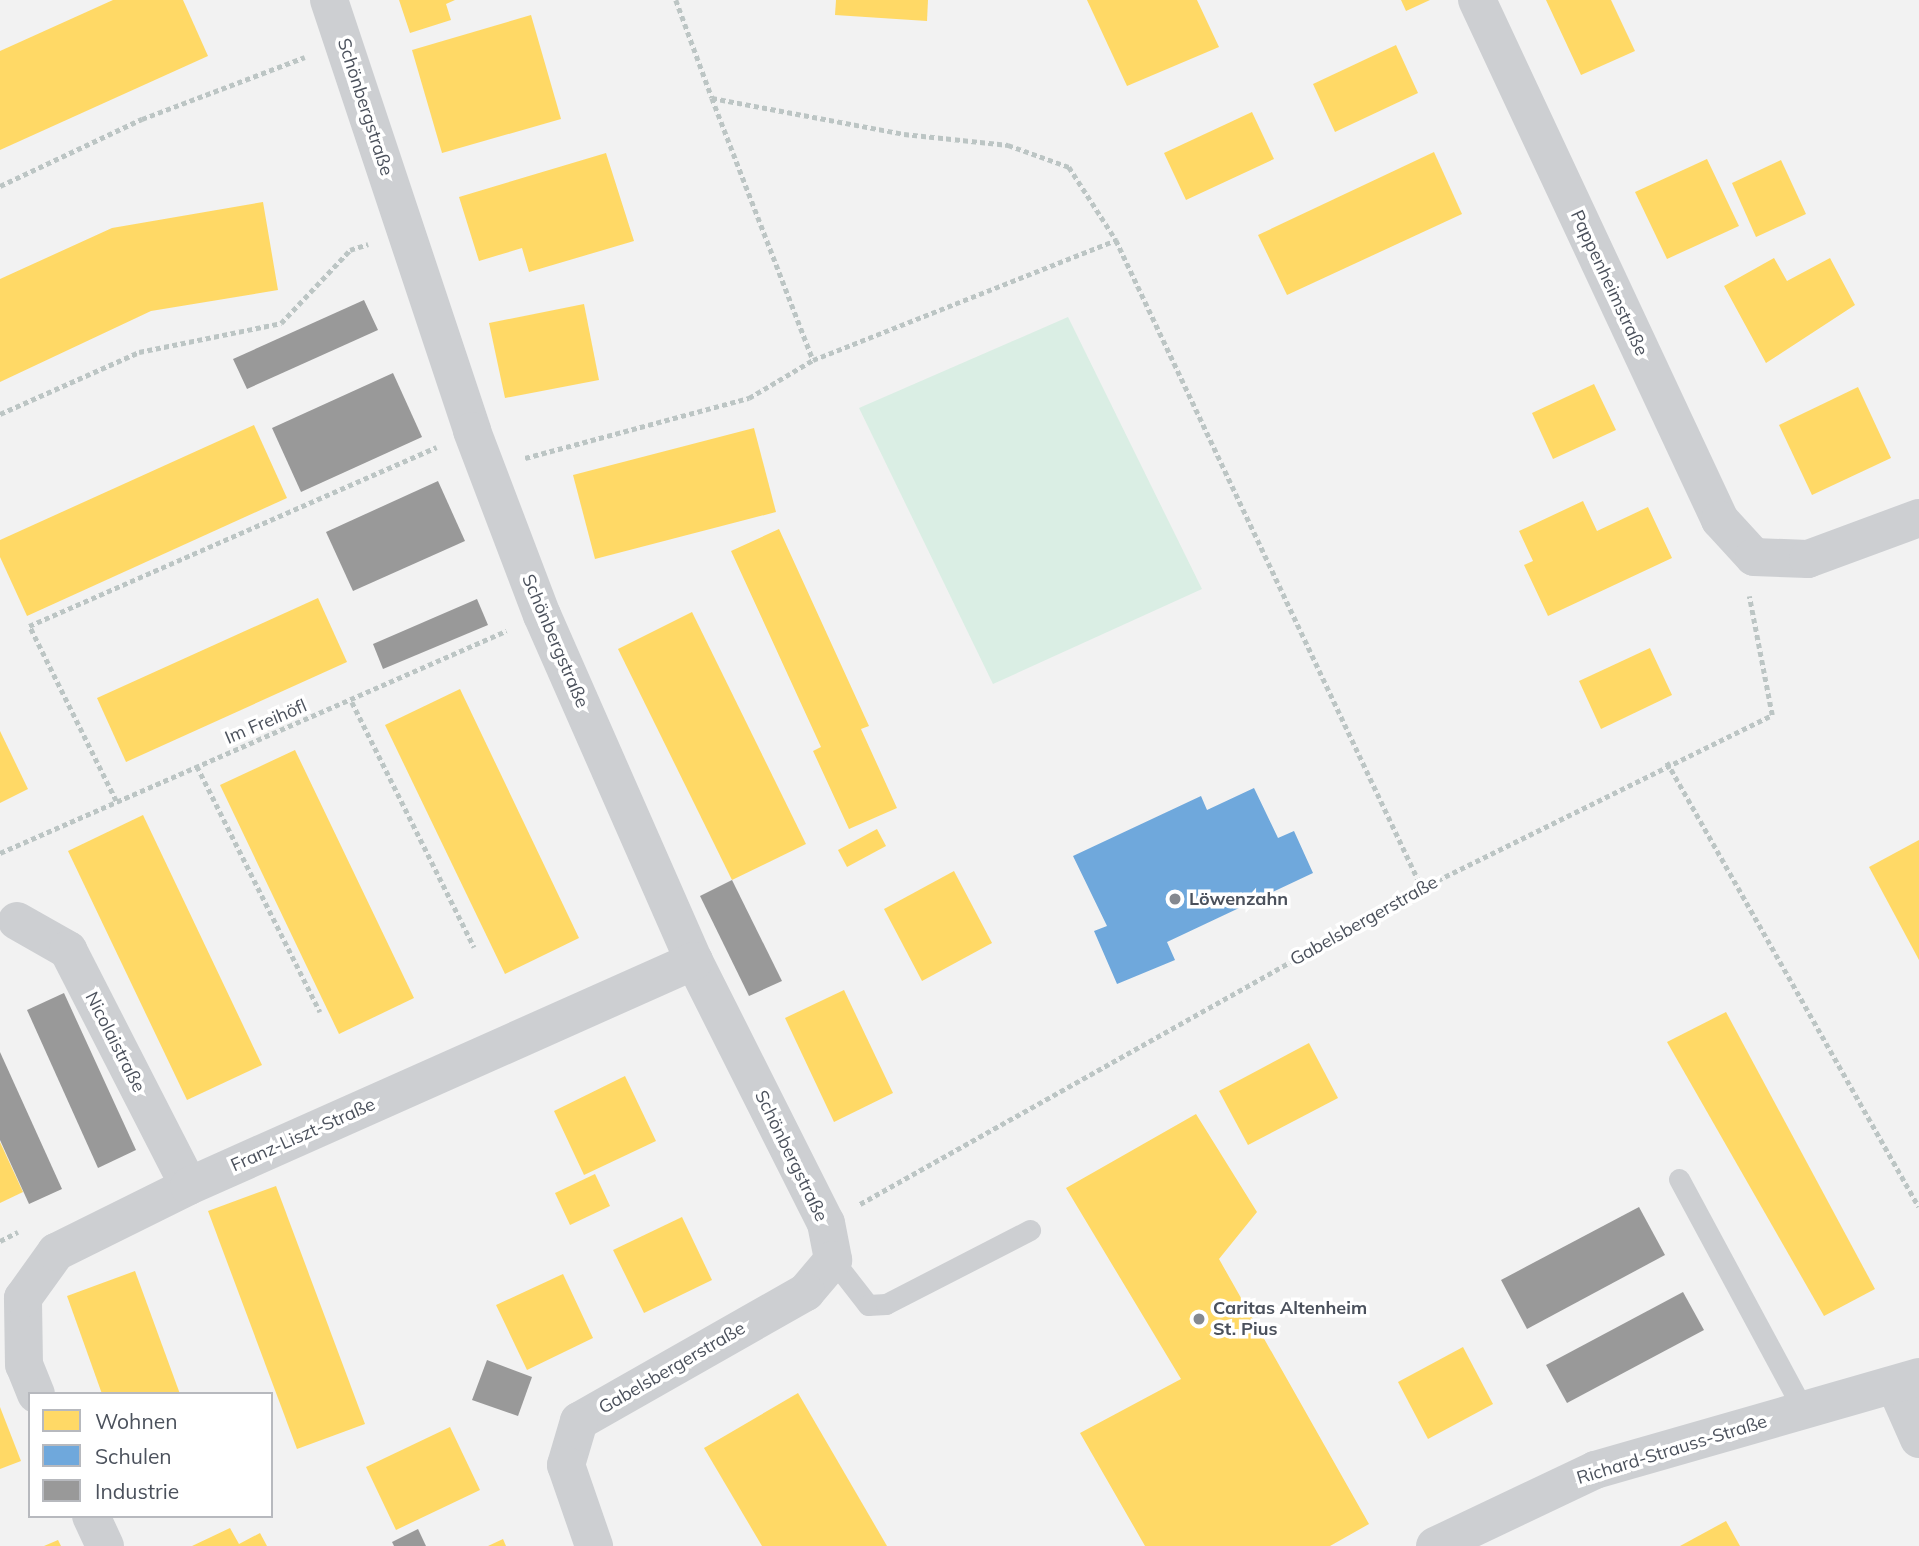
<!DOCTYPE html>
<html>
<head>
<meta charset="utf-8">
<style>
	body { margin:0 }
	#map { position:relative; width:1919px; height:1546px; overflow:hidden; background:#f2f2f2; font-family:Mulish,sans-serif }
	div>[style] { position:absolute }
	.green>* { inset:0; background:#daeee4 }
	.homes>* { inset:0; background:#ffd966 }
	.schools>* { inset:0; background:#6fa8dc }
	.industry>* { inset:0; background:#999 }
	.path>* { height:4.5px; margin-top:-2.25px; transform-origin:0; background:repeating-linear-gradient(90deg,#bcc5c4 0 5px,transparent 0 8.5px) }
	.service>* { height:21px; margin:-10.5px; padding:0 10.5px; transform-origin:10.5px; border-radius:10.5px; background:#cdcfd2 }
	.minor>* { height:38px; margin:-19px; padding:0 19px; transform-origin:19px; border-radius:19px; background:#cdcfd2 }
	.dots>* { width:19px; height:19px; translate:-50% -50%; box-sizing:border-box; border:4px solid #fff; border-radius:50% }
	span { translate:-50% -50%; white-space:nowrap; text-align:center; line-height:1.15; -webkit-text-stroke:7px #fff; paint-order:stroke }
	.street-label { font-size:18px; color:#4b515c }
	.poi-label { font-size:18px; color:#4b515c; font-weight:700 }
	.left { translate:0 -50%; text-align:left }
	.legend { position:absolute; left:28px; top:1392px; width:245px; height:126px; box-sizing:border-box; background:#fff; border:2px solid #b7b9be; margin:0; padding:9px 12px; list-style:none; font-size:21px; color:#4b515c }
	.legend li { display:flex; align-items:center; gap:14px; height:35px }
	.legend b { width:35px; border:2px solid #b7b9be }
</style>
</head>
<body>
<div id="map">
	<div class="green">
		<div style="clip-path:polygon(1068px 317px,1202px 589px,993px 684px,859px 408px)"></div>
	</div>
	<div class="homes">
		<div style="clip-path:polygon(113px 0,183px 0,208px 56px,0 150px,0 51px)"></div>
		<div style="clip-path:polygon(399px 0,455px 0,446px 4px,451px 20px,410px 33px)"></div>
		<div style="clip-path:polygon(836px 0,928px 0,927px 21px,835px 15px)"></div>
		<div style="clip-path:polygon(1087px 0,1197px 0,1219px 47px,1127px 86px)"></div>
		<div style="clip-path:polygon(1401px 0,1430px 0,1406px 11px)"></div>
		<div style="clip-path:polygon(1546px 0,1611px 0,1635px 51px,1581px 75px)"></div>
		<div style="clip-path:polygon(531px 15px,561px 119px,442px 153px,412px 50px)"></div>
		<div style="clip-path:polygon(1396px 45px,1418px 93px,1335px 132px,1313px 84px)"></div>
		<div style="clip-path:polygon(1252px 112px,1274px 159px,1186px 200px,1164px 153px)"></div>
		<div style="clip-path:polygon(1434px 152px,1462px 214px,1287px 295px,1258px 235px)"></div>
		<div style="clip-path:polygon(606px 153px,634px 241px,529px 272px,522px 248px,479px 261px,459px 197px)"></div>
		<div style="clip-path:polygon(1707px 159px,1739px 226px,1667px 259px,1635px 192px)"></div>
		<div style="clip-path:polygon(1781px 160px,1806px 214px,1756px 237px,1732px 183px)"></div>
		<div style="clip-path:polygon(263px 202px,278px 290px,151px 311px,0 382px,0 279px,112px 228px)"></div>
		<div style="clip-path:polygon(1774px 258px,1787px 281px,1830px 258px,1855px 305px,1766px 363px,1724px 286px)"></div>
		<div style="clip-path:polygon(584px 304px,599px 380px,505px 398px,489px 323px)"></div>
		<div style="clip-path:polygon(1594px 384px,1616px 430px,1553px 459px,1532px 413px)"></div>
		<div style="clip-path:polygon(1858px 387px,1891px 458px,1812px 495px,1779px 425px)"></div>
		<div style="clip-path:polygon(254px 425px,287px 498px,27px 616px,0 557px,0 540px)"></div>
		<div style="clip-path:polygon(754px 428px,776px 512px,595px 559px,573px 475px)"></div>
		<div style="clip-path:polygon(1583px 501px,1597px 531px,1648px 507px,1672px 558px,1548px 616px,1524px 565px,1533px 561px,1519px 531px)"></div>
		<div style="clip-path:polygon(779px 529px,869px 726px,861px 729px,897px 808px,849px 829px,813px 751px,821px 747px,731px 551px)"></div>
		<div style="clip-path:polygon(318px 598px,347px 662px,126px 762px,97px 698px)"></div>
		<div style="clip-path:polygon(692px 612px,806px 844px,732px 880px,618px 649px)"></div>
		<div style="clip-path:polygon(1650px 648px,1672px 695px,1601px 729px,1579px 681px)"></div>
		<div style="clip-path:polygon(460px 689px,579px 938px,505px 974px,385px 725px)"></div>
		<div style="clip-path:polygon(0 731px,28px 789px,0 803px)"></div>
		<div style="clip-path:polygon(295px 750px,414px 998px,339px 1034px,220px 785px)"></div>
		<div style="clip-path:polygon(143px 815px,262px 1065px,187px 1100px,68px 851px)"></div>
		<div style="clip-path:polygon(877px 829px,886px 846px,847px 867px,838px 850px)"></div>
		<div style="clip-path:polygon(1919px 840px,1919px 960px,1869px 867px)"></div>
		<div style="clip-path:polygon(954px 871px,992px 943px,922px 981px,884px 909px)"></div>
		<div style="clip-path:polygon(844px 990px,893px 1093px,834px 1122px,785px 1018px)"></div>
		<div style="clip-path:polygon(1726px 1012px,1875px 1289px,1824px 1316px,1667px 1042px)"></div>
		<div style="clip-path:polygon(1309px 1043px,1338px 1098px,1248px 1145px,1219px 1091px)"></div>
		<div style="clip-path:polygon(625px 1076px,656px 1141px,584px 1175px,554px 1111px)"></div>
		<div style="clip-path:polygon(1196px 1114px,1257px 1212px,1219px 1259px,1369px 1524px,1330px 1546px,1145px 1546px,1080px 1433px,1181px 1379px,1066px 1188px)"></div>
		<div style="clip-path:polygon(0 1142px,23px 1192px,0 1203px)"></div>
		<div style="clip-path:polygon(595px 1174px,610px 1206px,570px 1225px,555px 1193px)"></div>
		<div style="clip-path:polygon(276px 1186px,365px 1424px,297px 1449px,208px 1211px)"></div>
		<div style="clip-path:polygon(682px 1217px,712px 1280px,644px 1313px,613px 1250px)"></div>
		<div style="clip-path:polygon(135px 1271px,180px 1394px,102px 1394px,67px 1296px)"></div>
		<div style="clip-path:polygon(563px 1274px,593px 1338px,527px 1370px,496px 1305px)"></div>
		<div style="clip-path:polygon(1463px 1347px,1493px 1404px,1428px 1439px,1398px 1382px)"></div>
		<div style="clip-path:polygon(798px 1393px,887px 1546px,762px 1546px,704px 1448px)"></div>
		<div style="clip-path:polygon(0 1407px,21px 1461px,0 1469px)"></div>
		<div style="clip-path:polygon(450px 1427px,480px 1490px,396px 1530px,366px 1467px)"></div>
		<div style="clip-path:polygon(1726px 1521px,1740px 1546px,1680px 1546px)"></div>
		<div style="clip-path:polygon(230px 1528px,239px 1544px,260px 1533px,267px 1546px,192px 1546px)"></div>
		<div style="clip-path:polygon(503px 1539px,506px 1546px,488px 1546px)"></div>
		<div style="clip-path:polygon(58px 1540px,61px 1546px,44px 1546px)"></div>
	</div>
	<div class="schools">
		<div style="clip-path:polygon(1254px 788px,1278px 838px,1294px 831px,1313px 873px,1167px 942px,1175px 960px,1117px 984px,1094px 931px,1107px 926px,1073px 856px,1201px 796px,1207px 810px)"></div>
	</div>
	<div class="industry">
		<div style="clip-path:polygon(364px 300px,378px 330px,247px 389px,233px 359px)"></div>
		<div style="clip-path:polygon(393px 373px,422px 437px,301px 492px,272px 428px)"></div>
		<div style="clip-path:polygon(438px 481px,465px 541px,353px 591px,326px 532px)"></div>
		<div style="clip-path:polygon(477px 599px,488px 625px,383px 669px,373px 644px)"></div>
		<div style="clip-path:polygon(732px 880px,782px 981px,749px 996px,700px 896px)"></div>
		<div style="clip-path:polygon(64px 993px,136px 1150px,98px 1168px,27px 1010px)"></div>
		<div style="clip-path:polygon(0 1052px,62px 1189px,29px 1204px,0 1140px)"></div>
		<div style="clip-path:polygon(1639px 1207px,1665px 1255px,1527px 1329px,1501px 1280px)"></div>
		<div style="clip-path:polygon(1683px 1292px,1704px 1330px,1567px 1403px,1546px 1365px)"></div>
		<div style="clip-path:polygon(487px 1360px,532px 1377px,518px 1416px,472px 1400px)"></div>
		<div style="clip-path:polygon(418px 1529px,426px 1546px,394px 1546px,392px 1542px)"></div>
	</div>
	<div class="path">
		<div style="left:676px;top:0;width:104px;rotate:69.8deg"></div>
		<div style="left:712px;top:98px;width:195px;rotate:10.6deg"></div>
		<div style="left:904px;top:134px;width:105px;rotate:6deg"></div>
		<div style="left:1008px;top:145px;width:65px;rotate:19.8deg"></div>
		<div style="left:1069px;top:167px;width:87px;rotate:57.2deg"></div>
		<div style="left:1116px;top:240px;width:717px;rotate:64.72deg"></div>
		<div style="left:712px;top:98px;width:281px;rotate:68.9deg"></div>
		<div style="left:0;top:186px;width:157px;rotate:-25.3deg"></div>
		<div style="left:142px;top:119px;width:174px;rotate:-20.8deg"></div>
		<div style="left:0;top:414px;width:152px;rotate:-24deg"></div>
		<div style="left:139px;top:352px;width:145px;rotate:-11.5deg"></div>
		<div style="left:281px;top:323px;width:100px;rotate:-46.6deg"></div>
		<div style="left:350px;top:250px;width:19px;rotate:-18deg"></div>
		<div style="left:525px;top:458px;width:232px;rotate:-15deg"></div>
		<div style="left:749px;top:398px;width:74px;rotate:-30.7deg"></div>
		<div style="left:813px;top:360px;width:326px;rotate:-21.6deg"></div>
		<div style="left:352px;top:702px;width:274px;rotate:63.5deg"></div>
		<div style="left:1667px;top:762px;width:511px;rotate:60.48deg"></div>
		<div style="left:197px;top:766px;width:275px;rotate:63.4deg"></div>
		<div style="left:116px;top:801px;width:195px;rotate:-116.4deg"></div>
		<div style="left:29px;top:626px;width:445px;rotate:-23.7deg"></div>
		<div style="left:0;top:853px;width:553px;rotate:-23.69deg"></div>
		<div style="left:860px;top:1204px;width:645px;rotate:-29.35deg"></div>
		<div style="left:1422px;top:888px;width:390px;rotate:-26.3deg"></div>
		<div style="left:1772px;top:715px;width:121px;rotate:-100.9deg"></div>
		<div style="left:0;top:1241px;width:20px;rotate:-27deg"></div>
	</div>
	<div class="service">
		<div style="left:1679px;top:1179px;width:264px;rotate:61.7deg"></div>
		<div style="left:833px;top:1260px;width:57px;rotate:52.1deg"></div>
		<div style="left:868px;top:1305px;width:18px;rotate:-3deg"></div>
		<div style="left:886px;top:1304px;width:162px;rotate:-27.2deg"></div>
	</div>
	<div class="minor">
		<div style="left:329px;top:0;width:454px;rotate:71.6deg"></div>
		<div style="left:472px;top:431px;width:197px;rotate:69.2deg"></div>
		<div style="left:542px;top:615px;width:378px;rotate:66.3deg"></div>
		<div style="left:694px;top:961px;width:293px;rotate:63.3deg"></div>
		<div style="left:826px;top:1223px;width:38px;rotate:79deg"></div>
		<div style="left:833px;top:1260px;width:42px;rotate:130.2deg"></div>
		<div style="left:806px;top:1292px;width:261px;rotate:150.4deg"></div>
		<div style="left:579px;top:1421px;width:46px;rotate:106.5deg"></div>
		<div style="left:566px;top:1465px;width:86px;rotate:70.9deg"></div>
		<div style="left:1477px;top:0;width:574px;rotate:64.95deg"></div>
		<div style="left:1720px;top:520px;width:50px;rotate:47.4deg"></div>
		<div style="left:1754px;top:557px;width:54px;rotate:2.1deg"></div>
		<div style="left:1808px;top:559px;width:118px;rotate:-20.3deg"></div>
		<div style="left:17px;top:921px;width:59px;rotate:29.6deg"></div>
		<div style="left:68px;top:950px;width:265px;rotate:62.9deg"></div>
		<div style="left:1895px;top:1385px;width:59px;rotate:66deg"></div>
		<div style="left:36px;top:1394px;width:31px;rotate:-112deg"></div>
		<div style="left:24px;top:1365px;width:67px;rotate:-90.9deg"></div>
		<div style="left:23px;top:1298px;width:57px;rotate:-54.3deg"></div>
		<div style="left:56px;top:1252px;width:148px;rotate:-26.4deg"></div>
		<div style="left:189px;top:1186px;width:553px;rotate:-24.02deg"></div>
		<div style="left:91px;top:1516px;width:33px;rotate:65deg"></div>
		<div style="left:1435px;top:1546px;width:177px;rotate:-25.4deg"></div>
		<div style="left:1595px;top:1470px;width:337px;rotate:-16deg"></div>
	</div>
	<div class="dots">
		<div style="left:1175px;top:899px;background:#858990"></div>
		<div style="left:1199px;top:1319px;background:#858990"></div>
	</div>
	<div class="street-label">
		<span style="left:365px;top:107px;rotate:72deg">Schönbergstraße</span>
		<span style="left:1609px;top:283px;rotate:65deg">Pappenheimstraße</span>
		<span style="left:555px;top:641px;rotate:67deg">Schönbergstraße</span>
		<span style="left:266px;top:722px;rotate:-23deg">Im Freihöfl</span>
		<span style="left:1364px;top:921px;rotate:-29deg">Gabelsbergerstraße</span>
		<span style="left:115px;top:1042px;rotate:63deg">Nicolaistraße</span>
		<span style="left:303px;top:1135px;rotate:-24deg">Franz-Liszt-Straße</span>
		<span style="left:791px;top:1156px;rotate:64deg">Schönbergstraße</span>
		<span style="left:672px;top:1368px;rotate:-30deg">Gabelsbergerstraße</span>
		<span style="left:1672px;top:1450px;rotate:-17deg">Richard-Strauss-Straße</span>
	</div>
	<div class="poi-label">
		<span class="left" style="left:1189px;top:899px">Löwenzahn</span>
		<span class="left" style="left:1213px;top:1319px">Caritas Altenheim<br>St. Pius</span>
	</div>
	<ul class="legend">
	<li><b style="height:19px;background:#ffd966"></b>Wohnen</li>
	<li><b style="height:19px;background:#6fa8dc"></b>Schulen</li>
	<li><b style="height:19px;background:#999"></b>Industrie</li>
	</ul>
</div>
</body>
</html>
